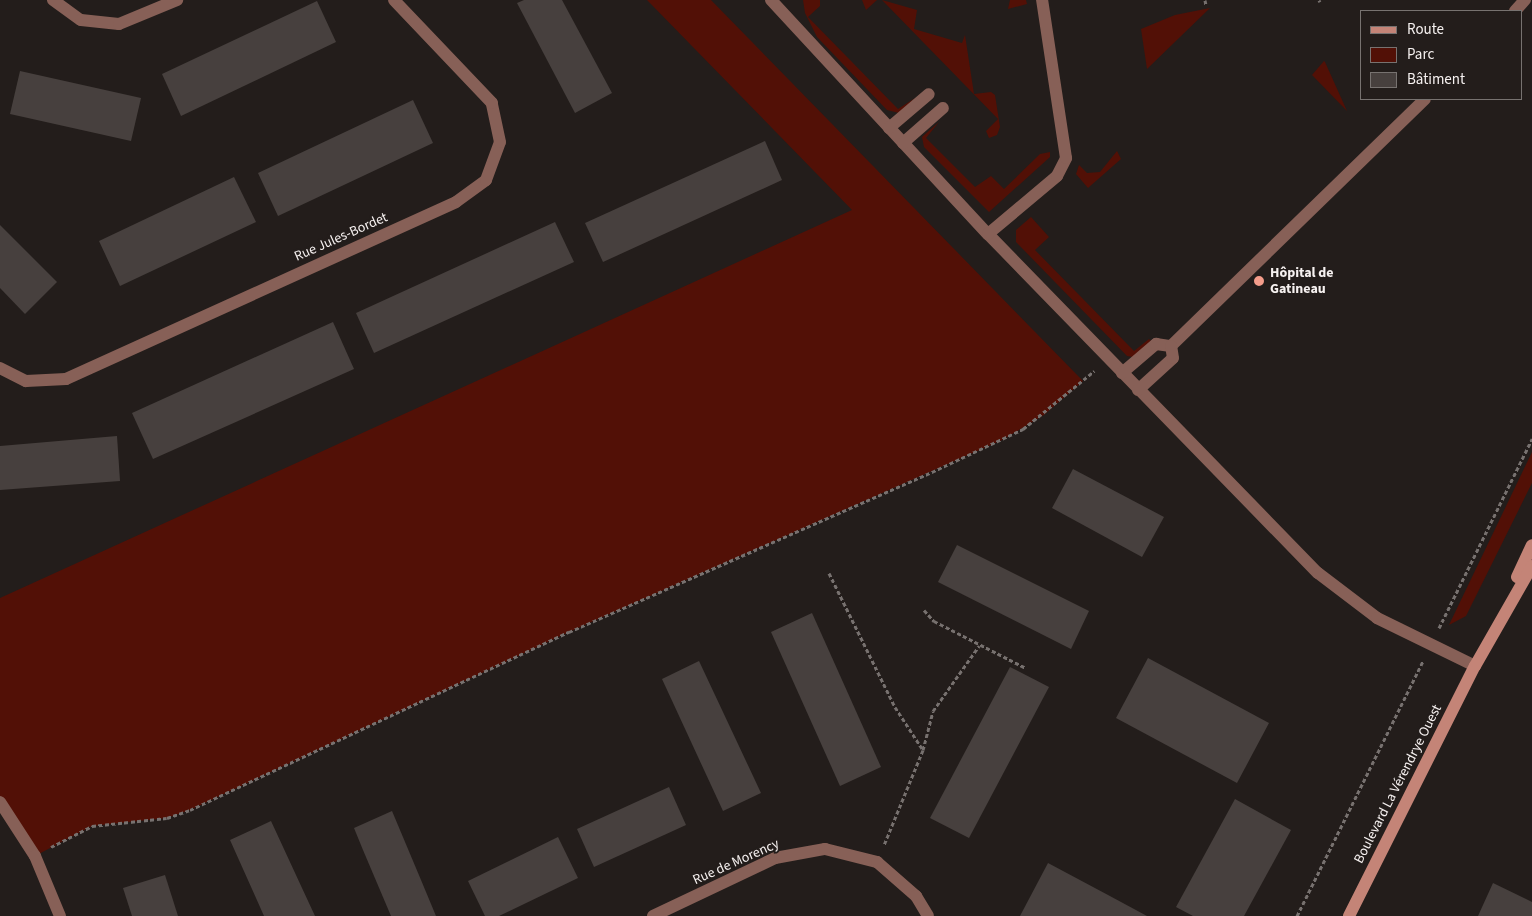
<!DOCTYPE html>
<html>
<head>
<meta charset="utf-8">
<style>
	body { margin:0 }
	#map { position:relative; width:1532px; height:916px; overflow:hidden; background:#231d1b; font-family:"Source Sans 3",sans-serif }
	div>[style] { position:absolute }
	.green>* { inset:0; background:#521006 }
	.building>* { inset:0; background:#47403e }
	.path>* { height:3px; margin-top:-1.5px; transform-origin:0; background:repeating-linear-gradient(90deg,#77716f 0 4px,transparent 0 6.5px) }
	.lane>* { height:12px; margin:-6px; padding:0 6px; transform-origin:6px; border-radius:6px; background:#876057 }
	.street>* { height:12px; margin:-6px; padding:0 6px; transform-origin:6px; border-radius:6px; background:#876057 }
	.secondary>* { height:12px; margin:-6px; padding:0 6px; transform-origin:6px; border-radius:6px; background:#c48477 }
	.dots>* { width:14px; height:14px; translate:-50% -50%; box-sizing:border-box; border:2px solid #231d1b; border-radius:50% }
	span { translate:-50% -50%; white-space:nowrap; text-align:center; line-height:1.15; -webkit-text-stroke:4px #231d1b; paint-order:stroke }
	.street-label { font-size:14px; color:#f6f1f0 }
	.poi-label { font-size:14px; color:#f6f1f0; font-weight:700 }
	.left { translate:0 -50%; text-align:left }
	.legend { position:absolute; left:1360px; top:10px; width:162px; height:90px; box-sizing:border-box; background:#231d1b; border:1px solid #777270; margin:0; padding:6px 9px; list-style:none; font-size:15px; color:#f6f1f0 }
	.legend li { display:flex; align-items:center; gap:10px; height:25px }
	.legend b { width:25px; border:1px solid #777270 }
</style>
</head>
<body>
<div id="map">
	<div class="green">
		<div style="clip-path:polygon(647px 0,711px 0,1083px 381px,1044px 415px,1002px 440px,569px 632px,190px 810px,167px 818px,92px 826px,35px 856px,0 802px,0 598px,852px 210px)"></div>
		<div style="clip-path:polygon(803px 0,820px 0,820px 6px,808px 17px,898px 109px,915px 98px,899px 113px,887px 110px,817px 37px,805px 13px)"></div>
		<div style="clip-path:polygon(862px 0,877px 0,866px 10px)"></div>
		<div style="clip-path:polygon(882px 0,917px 10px,914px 29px,962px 43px,965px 35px,974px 94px,991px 92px,995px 95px,1000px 127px,997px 135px,989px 138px,986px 131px,998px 119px)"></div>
		<div style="clip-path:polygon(1010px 0,1026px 0,1027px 4px,1008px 9px)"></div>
		<div style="clip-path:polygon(1210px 8px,1147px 69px,1141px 29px,1175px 15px)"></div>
		<div style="clip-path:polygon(1324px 61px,1325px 62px,1347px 111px,1312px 75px)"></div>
		<div style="clip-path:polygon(939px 122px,926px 138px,975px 187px,991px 176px,1004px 189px,1040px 154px,1050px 152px,1050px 157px,989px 212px,924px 147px,922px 137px)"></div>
		<div style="clip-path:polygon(1117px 151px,1121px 159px,1088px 188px,1076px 174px,1079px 165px,1087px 173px,1100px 172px)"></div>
		<div style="clip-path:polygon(1031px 217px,1049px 237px,1035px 250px,1134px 351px,1149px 339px,1152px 342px,1133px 357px,1127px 356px,1016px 242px,1016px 230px)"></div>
		<div style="clip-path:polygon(1532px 452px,1532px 483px,1466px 616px,1449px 625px)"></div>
	</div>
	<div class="building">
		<div style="clip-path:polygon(524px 0,562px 0,612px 93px,575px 113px,517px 3px)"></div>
		<div style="clip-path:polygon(317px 1px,336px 42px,181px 116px,162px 74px)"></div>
		<div style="clip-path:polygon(20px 71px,141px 98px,131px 141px,10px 114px)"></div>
		<div style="clip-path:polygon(413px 100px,433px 143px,278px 216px,258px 173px)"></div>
		<div style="clip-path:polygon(765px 141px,782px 180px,603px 262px,585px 223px)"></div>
		<div style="clip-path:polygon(234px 177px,256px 222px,120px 286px,99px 241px)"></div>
		<div style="clip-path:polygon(555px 222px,574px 262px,374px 353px,356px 313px)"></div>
		<div style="clip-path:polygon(0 225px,57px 282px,25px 314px,0 288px)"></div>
		<div style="clip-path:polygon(333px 322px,354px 369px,153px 459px,132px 413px)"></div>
		<div style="clip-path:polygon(117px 436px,120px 481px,0 490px,0 446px)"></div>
		<div style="clip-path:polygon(1073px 469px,1164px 517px,1142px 557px,1052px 508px)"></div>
		<div style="clip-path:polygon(957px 545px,1089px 611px,1071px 649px,938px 582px)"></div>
		<div style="clip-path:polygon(812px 613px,881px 767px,840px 786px,771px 632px)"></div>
		<div style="clip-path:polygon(1148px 658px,1269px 723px,1237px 783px,1116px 718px)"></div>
		<div style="clip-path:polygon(699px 661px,761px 793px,723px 811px,662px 679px)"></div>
		<div style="clip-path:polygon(1010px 667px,1049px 687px,969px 838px,930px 818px)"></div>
		<div style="clip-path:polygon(669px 787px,686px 825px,594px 867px,577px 829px)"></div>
		<div style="clip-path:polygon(1235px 799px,1291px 830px,1244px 916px,1193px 916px,1176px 907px)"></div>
		<div style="clip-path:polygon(392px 811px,421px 880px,436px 916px,391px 916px,363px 850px,354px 828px)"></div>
		<div style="clip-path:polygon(271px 821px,302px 888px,315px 916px,264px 916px,260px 907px,230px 840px)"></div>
		<div style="clip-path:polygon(558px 837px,578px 878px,499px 916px,485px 916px,468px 881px)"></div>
		<div style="clip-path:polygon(1048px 863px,1108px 895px,1147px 916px,1020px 916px)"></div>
		<div style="clip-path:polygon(165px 875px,178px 916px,132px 916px,123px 888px)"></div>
		<div style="clip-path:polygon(1493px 883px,1532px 902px,1532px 916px,1478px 916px)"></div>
	</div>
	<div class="path">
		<div style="left:1205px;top:0;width:5px;rotate:79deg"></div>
		<div style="left:1319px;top:0;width:2px;rotate:63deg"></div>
		<div style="left:829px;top:573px;width:149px;rotate:63.8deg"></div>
		<div style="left:895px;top:707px;width:51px;rotate:56.9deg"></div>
		<div style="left:923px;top:750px;width:103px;rotate:112.3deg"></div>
		<div style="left:924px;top:610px;width:15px;rotate:48deg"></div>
		<div style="left:934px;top:621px;width:103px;rotate:27.1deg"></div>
		<div style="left:1439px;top:628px;width:211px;rotate:-63.8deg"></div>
		<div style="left:923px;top:750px;width:40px;rotate:-75.6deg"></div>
		<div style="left:933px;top:711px;width:80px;rotate:-54.7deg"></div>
		<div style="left:51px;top:847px;width:46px;rotate:-27.1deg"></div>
		<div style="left:92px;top:826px;width:75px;rotate:-6.1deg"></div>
		<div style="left:167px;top:818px;width:24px;rotate:-19deg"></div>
		<div style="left:190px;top:810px;width:419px;rotate:-25.2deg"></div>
		<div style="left:569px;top:632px;width:397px;rotate:-23.8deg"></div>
		<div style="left:932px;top:472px;width:101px;rotate:-25.3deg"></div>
		<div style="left:1023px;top:429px;width:92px;rotate:-39.2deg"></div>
		<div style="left:1297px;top:916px;width:284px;rotate:-63.7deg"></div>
	</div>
	<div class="lane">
		<div style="left:771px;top:0;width:319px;rotate:47.2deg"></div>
		<div style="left:988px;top:234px;width:473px;rotate:45.8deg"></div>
		<div style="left:1318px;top:573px;width:74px;rotate:37.3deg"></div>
		<div style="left:1377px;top:618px;width:109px;rotate:26.1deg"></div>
		<div style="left:1515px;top:11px;width:15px;rotate:-48deg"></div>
		<div style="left:889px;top:128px;width:52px;rotate:-40.4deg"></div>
		<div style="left:903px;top:143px;width:53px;rotate:-41.2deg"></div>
		<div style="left:988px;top:234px;width:90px;rotate:-40deg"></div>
		<div style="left:1057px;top:176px;width:20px;rotate:-63deg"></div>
		<div style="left:1066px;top:158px;width:160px;rotate:-98.6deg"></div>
		<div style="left:1122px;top:373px;width:45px;rotate:-40.5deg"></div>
		<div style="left:1156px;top:344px;width:15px;rotate:8deg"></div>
		<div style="left:1171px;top:346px;width:354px;rotate:-44.2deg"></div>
		<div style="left:1138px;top:390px;width:47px;rotate:-42.4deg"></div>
		<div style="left:1173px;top:358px;width:12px;rotate:-99deg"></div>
	</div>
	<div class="street">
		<div style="left:53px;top:0;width:34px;rotate:36deg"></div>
		<div style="left:81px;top:20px;width:38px;rotate:6deg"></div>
		<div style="left:119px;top:24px;width:63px;rotate:-22.5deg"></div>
		<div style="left:0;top:368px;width:29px;rotate:27deg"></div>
		<div style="left:26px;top:381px;width:40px;rotate:-2.9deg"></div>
		<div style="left:66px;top:379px;width:428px;rotate:-24.4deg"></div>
		<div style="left:456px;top:202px;width:37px;rotate:-36deg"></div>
		<div style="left:486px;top:180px;width:40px;rotate:-69.8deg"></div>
		<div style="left:500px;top:142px;width:40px;rotate:-102deg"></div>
		<div style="left:492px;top:103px;width:142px;rotate:-133.6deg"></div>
		<div style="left:0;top:802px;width:64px;rotate:57.1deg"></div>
		<div style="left:35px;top:856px;width:65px;rotate:67.4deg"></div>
		<div style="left:653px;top:916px;width:135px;rotate:-25.4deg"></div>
		<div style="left:775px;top:858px;width:51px;rotate:-10.2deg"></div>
		<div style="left:825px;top:849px;width:54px;rotate:14deg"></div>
		<div style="left:877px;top:862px;width:52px;rotate:41.1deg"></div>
		<div style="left:916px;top:896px;width:23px;rotate:59deg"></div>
	</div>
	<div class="secondary">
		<div style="left:1517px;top:577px;width:35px;rotate:-65deg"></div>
		<div style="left:1349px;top:916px;width:280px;rotate:-63.3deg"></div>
		<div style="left:1475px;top:666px;width:115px;rotate:-60.3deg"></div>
	</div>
	<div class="dots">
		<div style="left:1259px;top:281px;background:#f49d8b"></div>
	</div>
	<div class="street-label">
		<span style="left:341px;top:237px;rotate:-24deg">Rue Jules-Bordet</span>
		<span style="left:1398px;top:784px;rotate:-63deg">Boulevard La Vérendrye Ouest</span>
		<span style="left:736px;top:862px;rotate:-24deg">Rue de Morency</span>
	</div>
	<div class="poi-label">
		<span class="left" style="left:1270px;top:281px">Hôpital de<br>Gatineau</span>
	</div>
	<ul class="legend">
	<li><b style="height:6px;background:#c48477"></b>Route</li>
	<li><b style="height:14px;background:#521006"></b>Parc</li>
	<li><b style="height:14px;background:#47403e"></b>Bâtiment</li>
	</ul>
</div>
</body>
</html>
